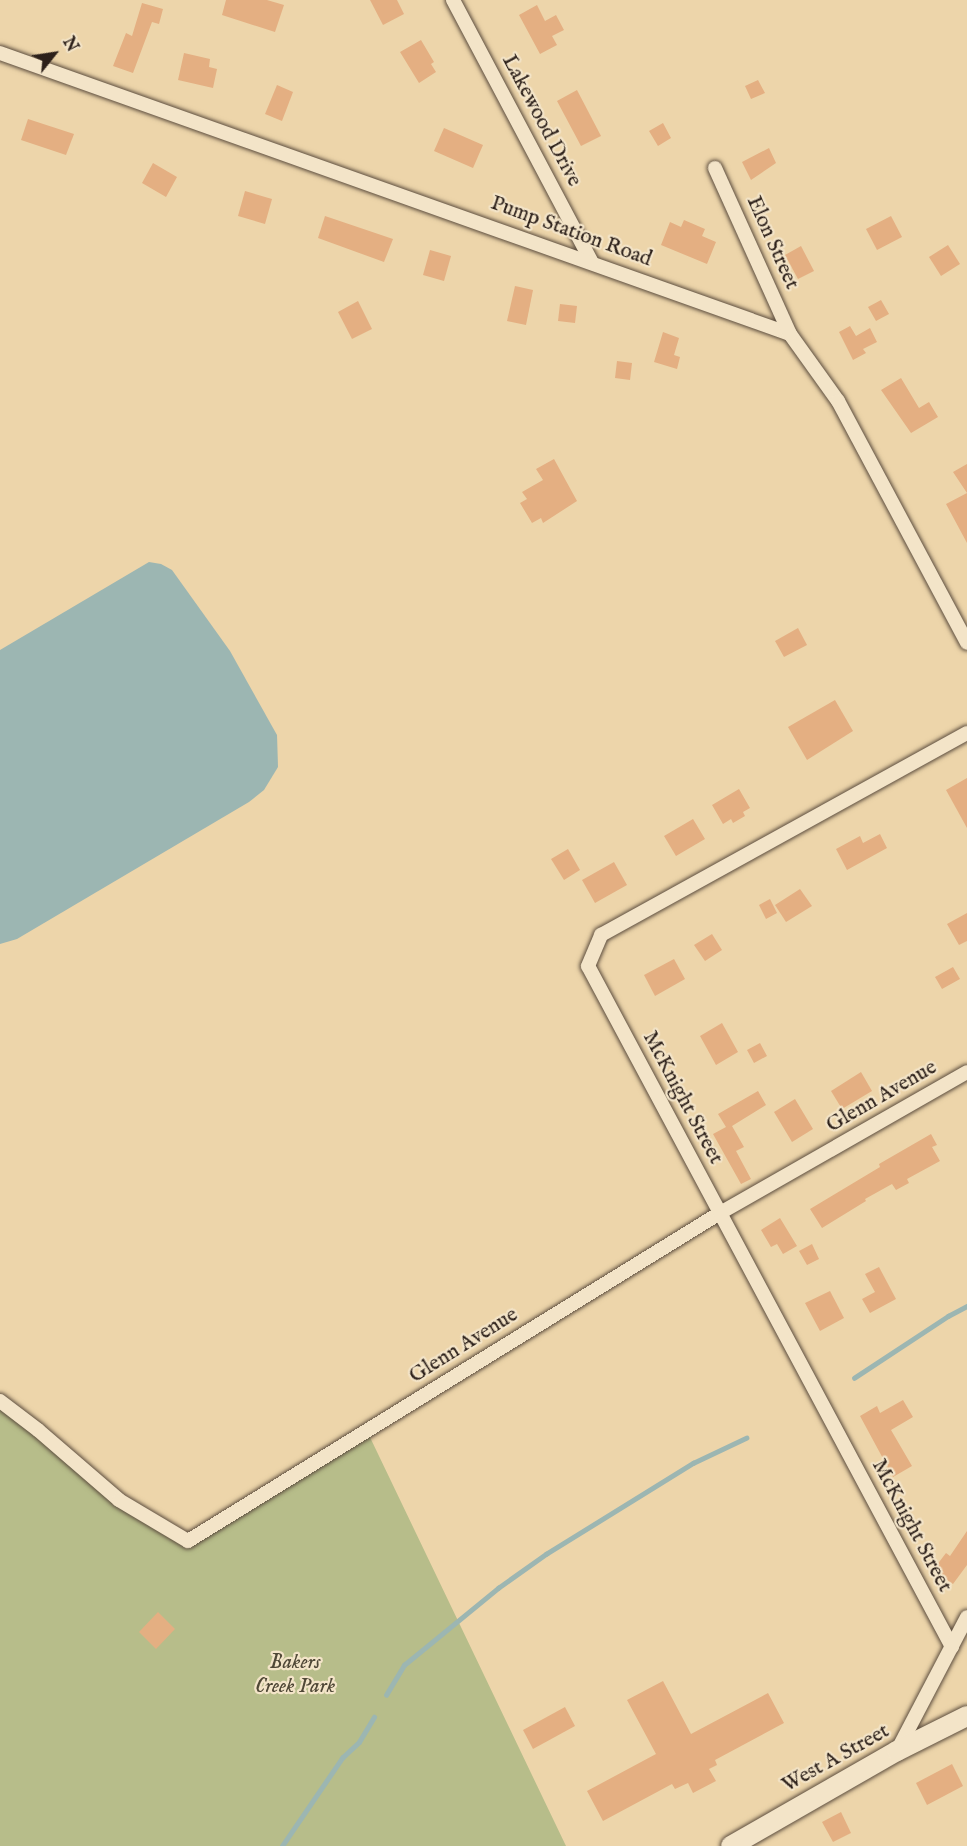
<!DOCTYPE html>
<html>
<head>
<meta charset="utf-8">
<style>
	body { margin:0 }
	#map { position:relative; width:967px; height:1846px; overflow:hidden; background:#edd5aa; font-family:"IM FELL English",serif }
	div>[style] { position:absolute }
	.green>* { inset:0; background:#b7bd8a }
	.water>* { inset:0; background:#9cb6b2 }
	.stream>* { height:4.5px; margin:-2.25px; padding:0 2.25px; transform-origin:2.25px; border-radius:2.25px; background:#9cb6b2 }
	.building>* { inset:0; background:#e4af82 }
	.roads { filter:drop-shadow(0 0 2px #5c4d3e) drop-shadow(0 0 2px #5c4d3e) }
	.street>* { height:14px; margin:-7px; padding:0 7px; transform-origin:7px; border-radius:7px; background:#f3e4c8 }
	.secondary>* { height:20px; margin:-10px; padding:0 10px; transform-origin:10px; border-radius:10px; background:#f3e4c8 }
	span { translate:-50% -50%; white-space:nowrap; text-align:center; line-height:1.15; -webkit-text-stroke:4.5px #f3e4c8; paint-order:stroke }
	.street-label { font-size:21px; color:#2c201a }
	.park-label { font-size:21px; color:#4f4736; font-style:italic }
	.north { position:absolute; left:24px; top:24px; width:60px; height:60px; -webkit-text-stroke:4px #f3e4c8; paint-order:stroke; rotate:60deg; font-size:16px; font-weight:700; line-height:24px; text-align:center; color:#2c201a }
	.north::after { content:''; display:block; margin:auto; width:21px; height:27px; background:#2c201a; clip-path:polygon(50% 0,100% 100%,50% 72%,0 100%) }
</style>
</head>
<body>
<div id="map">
	<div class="green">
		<div style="clip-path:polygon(0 1401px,119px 1500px,188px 1541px,367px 1431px,566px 1846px,0 1846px)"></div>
	</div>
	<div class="water">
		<div style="clip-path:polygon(149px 562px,161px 564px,172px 570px,230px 651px,277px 735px,278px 767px,264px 790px,249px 802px,17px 939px,0 944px,0 650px)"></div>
	</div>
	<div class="stream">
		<div style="left:854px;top:1378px;width:113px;rotate:-33.4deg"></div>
		<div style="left:948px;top:1316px;width:21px;rotate:-28deg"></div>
		<div style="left:386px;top:1695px;width:35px;rotate:-59deg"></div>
		<div style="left:404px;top:1665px;width:122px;rotate:-39.3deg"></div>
		<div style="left:498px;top:1588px;width:59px;rotate:-35.3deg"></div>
		<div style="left:546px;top:1554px;width:173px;rotate:-31.8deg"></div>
		<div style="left:693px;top:1463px;width:59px;rotate:-25.3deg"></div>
		<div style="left:282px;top:1846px;width:107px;rotate:-55.7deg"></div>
		<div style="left:342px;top:1758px;width:23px;rotate:-43deg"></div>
		<div style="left:359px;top:1742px;width:29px;rotate:-59deg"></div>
	</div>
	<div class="building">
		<div style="clip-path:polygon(226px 0,267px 0,284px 5px,275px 32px,222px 15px)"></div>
		<div style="clip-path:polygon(370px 0,397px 0,404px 14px,383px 25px)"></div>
		<div style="clip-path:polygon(142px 3px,163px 9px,159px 24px,152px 22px,133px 73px,113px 66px,126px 33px,132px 36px)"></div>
		<div style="clip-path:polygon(537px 5px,545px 21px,556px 15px,564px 30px,552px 36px,557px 45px,540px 54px,519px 15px)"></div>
		<div style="clip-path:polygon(421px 40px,434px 62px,431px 64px,436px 72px,419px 83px,400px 52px)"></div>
		<div style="clip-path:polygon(184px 53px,210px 59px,209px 67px,217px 69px,213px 88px,178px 80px)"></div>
		<div style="clip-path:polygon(758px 80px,765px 93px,751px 99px,745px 86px)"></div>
		<div style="clip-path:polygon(277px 85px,293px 92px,282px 121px,265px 114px)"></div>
		<div style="clip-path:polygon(577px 90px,601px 136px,581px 146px,557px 101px)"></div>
		<div style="clip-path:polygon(28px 119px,74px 134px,66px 155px,21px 140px)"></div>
		<div style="clip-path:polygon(663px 123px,671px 138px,658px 146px,649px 131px)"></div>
		<div style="clip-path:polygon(444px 128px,483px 145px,473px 168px,434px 151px)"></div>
		<div style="clip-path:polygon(769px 148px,776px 163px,751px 180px,742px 162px)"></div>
		<div style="clip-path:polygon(153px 163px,177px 177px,166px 197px,142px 183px)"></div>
		<div style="clip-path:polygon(245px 191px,272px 199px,265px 224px,238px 216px)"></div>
		<div style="clip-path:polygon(325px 216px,393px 239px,384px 262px,318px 238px)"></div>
		<div style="clip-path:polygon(891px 216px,902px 237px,877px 250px,866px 229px)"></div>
		<div style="clip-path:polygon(684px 220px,705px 229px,702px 236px,716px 242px,707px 264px,661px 245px,670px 222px,681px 227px)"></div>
		<div style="clip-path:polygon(948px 245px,960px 264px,941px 276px,929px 257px)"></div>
		<div style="clip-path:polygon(801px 246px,814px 271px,798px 279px,785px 255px)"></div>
		<div style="clip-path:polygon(430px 250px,451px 256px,444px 281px,423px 275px)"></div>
		<div style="clip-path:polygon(515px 286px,533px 290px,526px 325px,507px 321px)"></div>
		<div style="clip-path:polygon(881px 300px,889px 314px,876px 321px,868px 307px)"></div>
		<div style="clip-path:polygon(358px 301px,372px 329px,352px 339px,338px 312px)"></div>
		<div style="clip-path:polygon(560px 304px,577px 306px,575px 323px,558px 321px)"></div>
		<div style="clip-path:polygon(850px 326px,856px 336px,870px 328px,877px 342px,863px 349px,866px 353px,853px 360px,839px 332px)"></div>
		<div style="clip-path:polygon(663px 332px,679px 338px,674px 355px,680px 357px,677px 369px,654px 362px)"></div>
		<div style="clip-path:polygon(617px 361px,632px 363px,630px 380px,615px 378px)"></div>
		<div style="clip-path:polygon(901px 378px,919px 408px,929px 402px,938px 417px,911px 433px,881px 390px)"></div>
		<div style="clip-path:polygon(554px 459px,577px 501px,543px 523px,541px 518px,532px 523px,520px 503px,527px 499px,522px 492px,543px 480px,536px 469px)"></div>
		<div style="clip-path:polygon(967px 464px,967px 543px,946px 504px,967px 493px,953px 472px)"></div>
		<div style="clip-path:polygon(798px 628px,807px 645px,784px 657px,775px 641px)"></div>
		<div style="clip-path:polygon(835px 700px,853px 731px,807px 760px,788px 727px)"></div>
		<div style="clip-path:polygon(967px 778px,967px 828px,946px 790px)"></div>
		<div style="clip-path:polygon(739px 789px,750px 808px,743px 812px,745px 816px,733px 823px,731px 819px,723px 824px,712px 805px)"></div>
		<div style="clip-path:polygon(693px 819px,705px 839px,676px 856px,664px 836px)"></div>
		<div style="clip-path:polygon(880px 834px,887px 848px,847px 870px,836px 849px,860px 836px,863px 843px)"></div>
		<div style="clip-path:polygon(568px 849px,580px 870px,564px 880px,551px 859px)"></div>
		<div style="clip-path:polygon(614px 862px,627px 885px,595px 903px,582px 880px)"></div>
		<div style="clip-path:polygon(800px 889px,812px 906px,786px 922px,775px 905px)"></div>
		<div style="clip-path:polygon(770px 899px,777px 913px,766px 919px,759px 905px)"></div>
		<div style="clip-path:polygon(967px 913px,967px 941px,959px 945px,947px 924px)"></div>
		<div style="clip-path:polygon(712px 934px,722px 950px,705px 961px,694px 945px)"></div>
		<div style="clip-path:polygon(674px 959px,685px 979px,655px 996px,644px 975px)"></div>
		<div style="clip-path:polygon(953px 967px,960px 979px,942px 989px,935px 977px)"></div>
		<div style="clip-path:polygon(722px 1023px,738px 1052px,716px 1065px,700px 1036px)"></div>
		<div style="clip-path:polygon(760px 1043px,767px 1056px,754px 1063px,747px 1050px)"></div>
		<div style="clip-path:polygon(861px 1072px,872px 1091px,842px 1109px,831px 1091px)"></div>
		<div style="clip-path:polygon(758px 1091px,766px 1105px,732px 1126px,744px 1147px,736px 1151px,751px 1179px,741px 1184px,713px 1134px,726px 1127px,718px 1114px)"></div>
		<div style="clip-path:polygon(795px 1099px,813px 1129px,792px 1142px,774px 1112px)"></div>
		<div style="clip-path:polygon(931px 1134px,937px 1145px,932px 1147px,940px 1161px,907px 1179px,909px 1183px,896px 1190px,892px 1184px,865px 1199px,866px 1201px,822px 1228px,810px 1209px,880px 1167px,879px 1164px)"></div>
		<div style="clip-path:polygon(780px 1218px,797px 1246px,783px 1254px,777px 1244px,771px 1247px,761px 1230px)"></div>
		<div style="clip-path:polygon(812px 1244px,819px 1259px,807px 1265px,799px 1251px)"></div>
		<div style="clip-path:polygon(879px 1267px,896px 1299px,870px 1313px,862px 1299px,875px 1292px,865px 1274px)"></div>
		<div style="clip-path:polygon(830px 1291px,844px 1318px,820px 1331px,805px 1303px)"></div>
		<div style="clip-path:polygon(903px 1400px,913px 1417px,891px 1430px,912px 1466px,893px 1477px,860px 1416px,877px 1406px,880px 1413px)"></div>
		<div style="clip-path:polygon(967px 1531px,967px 1565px,953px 1584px,933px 1570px,946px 1553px,950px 1556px)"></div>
		<div style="clip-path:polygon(158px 1612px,175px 1629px,156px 1649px,139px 1632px)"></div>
		<div style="clip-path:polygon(663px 1681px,691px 1734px,768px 1693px,784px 1723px,715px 1760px,717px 1765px,709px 1769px,716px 1781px,693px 1793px,688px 1783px,675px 1789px,672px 1784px,603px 1821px,587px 1791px,656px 1754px,627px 1700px)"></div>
		<div style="clip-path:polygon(565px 1707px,575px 1726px,533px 1749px,523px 1730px)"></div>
		<div style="clip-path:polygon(952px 1764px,963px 1786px,927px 1805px,916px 1783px)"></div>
		<div style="clip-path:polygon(841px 1812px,851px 1833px,833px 1842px,822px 1822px)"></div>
	</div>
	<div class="roads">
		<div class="street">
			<div style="left:453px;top:0;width:297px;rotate:62.1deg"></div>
			<div style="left:0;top:53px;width:838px;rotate:19.58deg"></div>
			<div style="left:790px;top:334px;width:82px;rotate:54.4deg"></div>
			<div style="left:838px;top:401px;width:274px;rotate:61.9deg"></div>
			<div style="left:715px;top:168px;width:182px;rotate:65.7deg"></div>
			<div style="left:0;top:1401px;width:48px;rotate:37.3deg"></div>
			<div style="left:38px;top:1430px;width:107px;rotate:40.8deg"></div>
			<div style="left:119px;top:1500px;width:80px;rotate:30.7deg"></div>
			<div style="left:188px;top:1541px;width:625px;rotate:-31.66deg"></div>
			<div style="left:720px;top:1213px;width:284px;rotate:-29.7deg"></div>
			<div style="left:952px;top:1647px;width:772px;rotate:-118.12deg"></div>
			<div style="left:588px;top:966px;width:34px;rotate:-67deg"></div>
			<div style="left:601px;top:935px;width:418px;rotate:-28.9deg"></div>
			<div style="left:897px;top:1751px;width:151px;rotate:-62.4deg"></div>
		</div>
		<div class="secondary">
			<div style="left:731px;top:1846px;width:191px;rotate:-29.8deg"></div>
			<div style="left:897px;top:1751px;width:78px;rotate:-26.6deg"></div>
		</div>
	</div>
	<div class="street-label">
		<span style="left:541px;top:121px;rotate:62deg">Lakewood Drive</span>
		<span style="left:571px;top:232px;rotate:20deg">Pump Station Road</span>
		<span style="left:772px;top:243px;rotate:66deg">Elon Street</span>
		<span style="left:882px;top:1097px;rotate:-30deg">Glenn Avenue</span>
		<span style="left:682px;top:1098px;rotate:62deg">McKnight Street</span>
		<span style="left:464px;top:1346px;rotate:-32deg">Glenn Avenue</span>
		<span style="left:911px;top:1526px;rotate:62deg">McKnight Street</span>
		<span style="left:836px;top:1759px;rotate:-29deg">West A Street</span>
	</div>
	<div class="park-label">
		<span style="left:295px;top:1675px">Bakers<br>Creek Park</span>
	</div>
	<div class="north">N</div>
</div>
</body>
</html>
